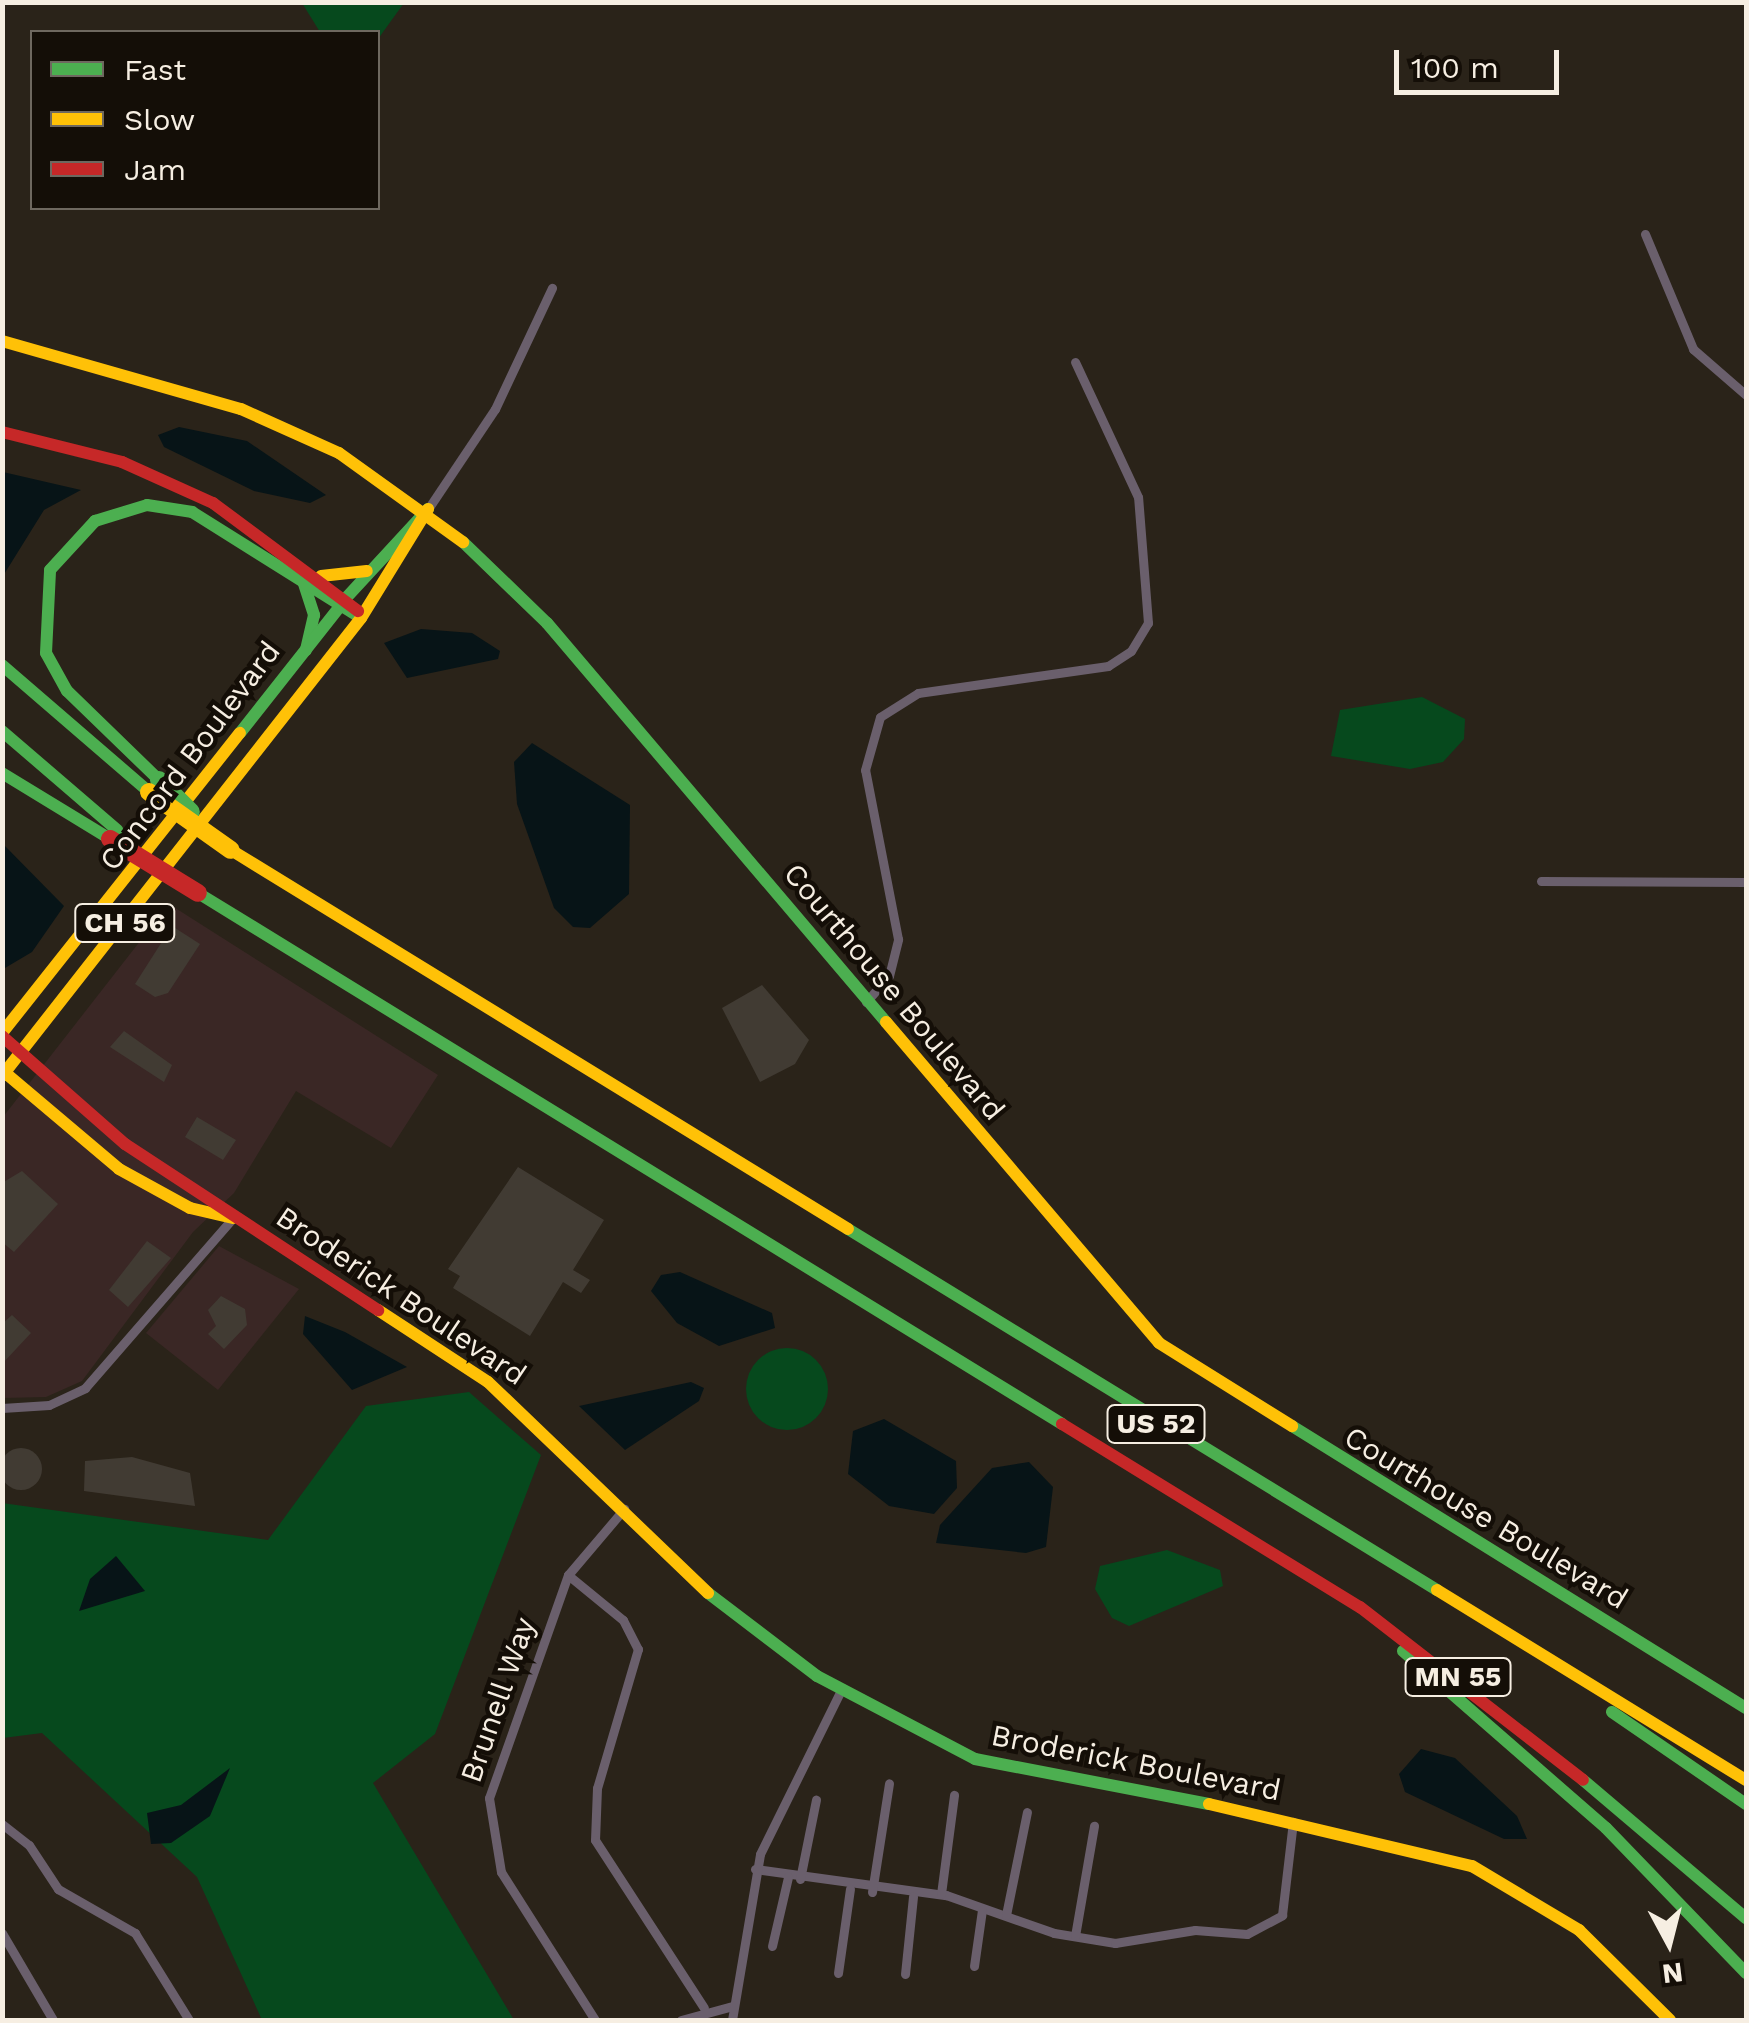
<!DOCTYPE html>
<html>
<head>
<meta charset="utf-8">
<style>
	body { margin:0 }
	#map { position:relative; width:1749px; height:2023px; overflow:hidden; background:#2a2319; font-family:"Work Sans",sans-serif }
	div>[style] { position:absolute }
	.commercial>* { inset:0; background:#3a2725 }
	.green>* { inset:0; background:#06491d }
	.round { border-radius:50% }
	.water>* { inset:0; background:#071417 }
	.building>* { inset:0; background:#413b33 }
	.street>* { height:9px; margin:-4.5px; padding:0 4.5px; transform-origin:4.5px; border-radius:4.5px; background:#6a5f6c }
	.fast>* { height:12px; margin:-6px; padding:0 6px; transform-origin:6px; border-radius:6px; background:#4caf50 }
	.slow>* { height:12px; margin:-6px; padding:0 6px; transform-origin:6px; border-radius:6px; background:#ffc107 }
	.jam>* { height:12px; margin:-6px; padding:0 6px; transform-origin:6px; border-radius:6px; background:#c62828 }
	.fast-bridge>* { height:18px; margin:-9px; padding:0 9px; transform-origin:9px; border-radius:9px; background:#4caf50 }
	.slow-bridge>* { height:18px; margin:-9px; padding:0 9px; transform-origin:9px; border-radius:9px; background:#ffc107 }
	.jam-bridge>* { height:18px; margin:-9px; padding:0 9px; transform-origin:9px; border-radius:9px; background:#c62828 }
	span { translate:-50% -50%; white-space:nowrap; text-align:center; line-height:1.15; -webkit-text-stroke:9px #140e07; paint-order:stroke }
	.shield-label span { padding:2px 8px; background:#140e07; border:2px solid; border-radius:8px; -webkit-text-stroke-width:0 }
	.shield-label { font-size:28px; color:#f6eee2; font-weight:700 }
	.street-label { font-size:30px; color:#f6eee2 }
	.frame { position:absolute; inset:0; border:5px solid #f6eee2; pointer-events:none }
	.legend { position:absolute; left:30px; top:30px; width:350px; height:180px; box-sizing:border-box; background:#140e07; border:2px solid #6e685f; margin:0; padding:12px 18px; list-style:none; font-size:30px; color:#f6eee2 }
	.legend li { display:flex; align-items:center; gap:20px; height:50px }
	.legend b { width:50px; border:2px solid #6e685f }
	.north { position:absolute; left:1619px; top:1893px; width:100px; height:100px; -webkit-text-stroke:8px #140e07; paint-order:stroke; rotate:173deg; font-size:28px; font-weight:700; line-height:40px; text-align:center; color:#f6eee2 }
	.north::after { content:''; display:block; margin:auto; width:35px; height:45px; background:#f6eee2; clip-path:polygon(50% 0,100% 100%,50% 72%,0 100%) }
	.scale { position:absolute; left:1394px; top:50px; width:165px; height:45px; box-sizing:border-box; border:5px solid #f6eee2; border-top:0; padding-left:12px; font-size:30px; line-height:35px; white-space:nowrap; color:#f6eee2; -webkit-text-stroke:8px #140e07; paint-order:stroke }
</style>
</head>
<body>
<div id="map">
	<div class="commercial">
		<div style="clip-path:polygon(169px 904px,438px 1075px,391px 1148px,296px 1091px,234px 1193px,193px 1232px,82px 1381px,46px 1397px,3px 1398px,3px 1117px)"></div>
		<div style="clip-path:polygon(219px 1246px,299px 1289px,218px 1390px,146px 1333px)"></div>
	</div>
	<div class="green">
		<div style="clip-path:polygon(302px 3px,302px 2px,404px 3px,378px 39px,320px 32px)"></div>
		<div style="clip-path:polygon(1422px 697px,1465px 719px,1464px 739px,1443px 762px,1410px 769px,1331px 756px,1340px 710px)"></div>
		<div class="round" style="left:746px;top:1348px;width:82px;height:82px"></div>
		<div style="clip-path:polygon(469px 1392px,541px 1455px,435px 1734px,373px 1783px,514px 2020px,262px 2020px,197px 1877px,42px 1733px,3px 1738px,2px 1503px,268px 1540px,366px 1406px)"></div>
		<div style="clip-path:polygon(1167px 1550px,1220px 1570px,1223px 1586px,1129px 1626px,1112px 1618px,1095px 1589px,1100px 1566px)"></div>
	</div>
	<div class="water">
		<div style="clip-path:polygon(179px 427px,247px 441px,326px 495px,310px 503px,254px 491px,164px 447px,158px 435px)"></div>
		<div style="clip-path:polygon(3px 472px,81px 490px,44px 510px,3px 576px)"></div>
		<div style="clip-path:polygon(421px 629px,472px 633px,500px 651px,498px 659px,407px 678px,384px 643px)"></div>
		<div style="clip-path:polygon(532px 743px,630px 805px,629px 894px,590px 928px,573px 927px,554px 908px,517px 804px,514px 762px)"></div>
		<div style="clip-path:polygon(3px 844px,64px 906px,32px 952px,5px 968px)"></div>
		<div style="clip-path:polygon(680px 1272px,772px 1313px,775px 1328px,719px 1346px,677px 1323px,651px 1291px,661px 1275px)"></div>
		<div style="clip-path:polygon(305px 1316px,345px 1332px,407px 1367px,352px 1390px,303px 1334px)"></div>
		<div style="clip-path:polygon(691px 1382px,704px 1388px,699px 1401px,625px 1450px,579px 1406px)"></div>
		<div style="clip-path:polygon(884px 1419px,956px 1461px,957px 1488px,934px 1514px,889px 1506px,848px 1474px,853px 1431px)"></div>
		<div style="clip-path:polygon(1029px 1462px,1053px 1487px,1046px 1547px,1026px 1553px,936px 1543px,940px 1525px,992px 1468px)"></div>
		<div style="clip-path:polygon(116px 1556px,145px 1591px,79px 1611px,90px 1579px)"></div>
		<div style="clip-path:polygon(1421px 1749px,1455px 1758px,1517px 1816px,1527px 1839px,1504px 1839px,1405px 1792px,1399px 1774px)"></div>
		<div style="clip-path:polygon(230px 1768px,210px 1816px,171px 1843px,151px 1844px,147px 1813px,181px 1805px)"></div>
	</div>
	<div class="building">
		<div style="clip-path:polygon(172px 926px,200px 944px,168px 993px,155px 997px,135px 984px)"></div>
		<div style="clip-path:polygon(762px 985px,809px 1040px,795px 1064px,760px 1082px,722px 1008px)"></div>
		<div style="clip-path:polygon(124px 1031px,172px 1065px,164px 1082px,110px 1047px)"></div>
		<div style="clip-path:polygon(197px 1117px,236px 1140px,223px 1160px,185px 1137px)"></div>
		<div style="clip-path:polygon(518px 1167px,604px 1220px,573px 1270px,590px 1280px,581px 1293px,563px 1282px,530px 1336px,453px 1288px,460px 1276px,448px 1269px)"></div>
		<div style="clip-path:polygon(22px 1171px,58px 1204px,14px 1252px,2px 1242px,2px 1183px)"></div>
		<div style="clip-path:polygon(147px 1241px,171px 1258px,128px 1307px,109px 1290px)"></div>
		<div style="clip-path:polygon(221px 1296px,245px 1309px,247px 1325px,224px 1349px,208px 1334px,216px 1326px,208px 1310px)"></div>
		<div style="clip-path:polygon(12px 1315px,31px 1333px,2px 1364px,2px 1324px)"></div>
		<div class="round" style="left:0;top:1448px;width:42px;height:42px"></div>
		<div style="clip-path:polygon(132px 1457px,190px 1473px,195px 1506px,84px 1491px,85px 1461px)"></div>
	</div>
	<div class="street">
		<div style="left:1645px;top:234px;width:125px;rotate:67.3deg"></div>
		<div style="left:1693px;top:349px;width:70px;rotate:41deg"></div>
		<div style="left:428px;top:509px;width:120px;rotate:-56.2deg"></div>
		<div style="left:495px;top:409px;width:134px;rotate:-64.8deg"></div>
		<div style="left:1541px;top:881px;width:205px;rotate:0.3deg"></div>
		<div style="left:866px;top:1002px;width:35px;rotate:-49deg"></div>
		<div style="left:889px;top:976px;width:38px;rotate:-76deg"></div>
		<div style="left:898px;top:939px;width:172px;rotate:-101deg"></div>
		<div style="left:865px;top:770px;width:55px;rotate:-74.2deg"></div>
		<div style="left:880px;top:717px;width:45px;rotate:-32.3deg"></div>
		<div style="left:918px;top:693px;width:192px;rotate:-8.1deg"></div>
		<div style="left:1108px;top:666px;width:27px;rotate:-33deg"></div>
		<div style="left:1131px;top:651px;width:33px;rotate:-59deg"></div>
		<div style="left:1148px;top:623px;width:126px;rotate:-94.5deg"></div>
		<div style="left:1138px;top:497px;width:149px;rotate:-115deg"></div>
		<div style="left:2px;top:1408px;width:47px;rotate:-3.7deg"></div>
		<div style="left:49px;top:1405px;width:40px;rotate:-25deg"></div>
		<div style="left:85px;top:1388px;width:225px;rotate:-49deg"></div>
		<div style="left:568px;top:1575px;width:71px;rotate:39.3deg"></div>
		<div style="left:623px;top:1620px;width:33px;rotate:63deg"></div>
		<div style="left:638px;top:1649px;width:145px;rotate:106.4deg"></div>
		<div style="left:597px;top:1788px;width:52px;rotate:92.2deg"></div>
		<div style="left:595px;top:1840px;width:200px;rotate:57deg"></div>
		<div style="left:2px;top:1824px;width:34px;rotate:38deg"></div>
		<div style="left:29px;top:1845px;width:53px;rotate:56.6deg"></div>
		<div style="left:58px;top:1889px;width:89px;rotate:29.7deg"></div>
		<div style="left:135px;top:1933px;width:102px;rotate:58.2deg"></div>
		<div style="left:755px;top:1869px;width:193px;rotate:7.8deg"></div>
		<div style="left:946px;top:1895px;width:114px;rotate:19.4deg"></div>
		<div style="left:1054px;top:1933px;width:62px;rotate:9.3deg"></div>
		<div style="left:1115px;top:1943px;width:81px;rotate:-9.2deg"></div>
		<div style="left:1195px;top:1930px;width:52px;rotate:4.4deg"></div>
		<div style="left:1247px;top:1934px;width:40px;rotate:-28deg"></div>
		<div style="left:1282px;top:1915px;width:94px;rotate:-83.3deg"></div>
		<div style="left:800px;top:1879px;width:81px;rotate:-78.6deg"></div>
		<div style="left:872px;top:1892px;width:110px;rotate:-81.1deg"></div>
		<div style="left:941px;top:1894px;width:100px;rotate:-82.5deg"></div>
		<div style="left:1006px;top:1915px;width:105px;rotate:-78.5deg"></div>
		<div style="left:2px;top:1933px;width:101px;rotate:59.6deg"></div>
		<div style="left:1075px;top:1936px;width:112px;rotate:-80.2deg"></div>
		<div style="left:772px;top:1946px;width:71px;rotate:-76.9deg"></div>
		<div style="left:974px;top:1966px;width:57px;rotate:-81.9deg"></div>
		<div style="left:838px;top:1973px;width:85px;rotate:-81.9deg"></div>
		<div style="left:905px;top:1974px;width:78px;rotate:-84.1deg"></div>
		<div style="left:595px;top:2020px;width:175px;rotate:-122.4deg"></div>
		<div style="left:501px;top:1872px;width:75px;rotate:-99.2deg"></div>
		<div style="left:489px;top:1798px;width:237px;rotate:-70.5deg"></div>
		<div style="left:568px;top:1575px;width:87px;rotate:-49.7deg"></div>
		<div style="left:681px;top:2020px;width:54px;rotate:-15.1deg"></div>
		<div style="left:732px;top:2020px;width:168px;rotate:-80.4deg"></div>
		<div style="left:760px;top:1854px;width:183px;rotate:-63.7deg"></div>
	</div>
	<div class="fast">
		<div style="left:463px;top:542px;width:117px;rotate:44deg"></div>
		<div style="left:547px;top:623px;width:524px;rotate:49.65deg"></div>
		<div style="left:304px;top:584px;width:33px;rotate:72deg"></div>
		<div style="left:314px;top:615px;width:36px;rotate:103deg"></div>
		<div style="left:346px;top:598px;width:121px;rotate:-47.3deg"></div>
		<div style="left:2px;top:665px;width:194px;rotate:40.8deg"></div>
		<div style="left:2px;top:731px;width:152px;rotate:40.7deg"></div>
		<div style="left:240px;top:733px;width:171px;rotate:-51.7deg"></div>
		<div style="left:2px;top:773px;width:127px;rotate:31.4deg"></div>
		<div style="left:159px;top:780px;width:128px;rotate:-135.9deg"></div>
		<div style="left:67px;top:691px;width:43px;rotate:-118.9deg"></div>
		<div style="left:46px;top:653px;width:83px;rotate:-87.2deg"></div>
		<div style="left:50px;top:570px;width:67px;rotate:-47.4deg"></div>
		<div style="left:95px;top:521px;width:54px;rotate:-17.1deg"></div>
		<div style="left:147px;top:505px;width:46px;rotate:8.8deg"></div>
		<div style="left:192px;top:512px;width:199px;rotate:32.1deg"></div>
		<div style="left:198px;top:893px;width:1014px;rotate:31.57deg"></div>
		<div style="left:848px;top:1229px;width:691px;rotate:31.5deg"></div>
		<div style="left:1292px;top:1426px;width:534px;rotate:31.85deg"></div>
		<div style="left:708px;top:1593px;width:137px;rotate:37.3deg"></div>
		<div style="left:817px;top:1676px;width:178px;rotate:27.7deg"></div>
		<div style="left:975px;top:1759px;width:238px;rotate:10.9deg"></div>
		<div style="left:1403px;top:1651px;width:269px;rotate:41.1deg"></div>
		<div style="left:1606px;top:1828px;width:202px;rotate:46deg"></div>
		<div style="left:1612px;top:1712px;width:163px;rotate:34.5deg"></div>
		<div style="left:1583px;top:1780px;width:214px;rotate:40.3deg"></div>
	</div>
	<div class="slow">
		<div style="left:2px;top:341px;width:248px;rotate:15.9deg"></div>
		<div style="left:241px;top:409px;width:107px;rotate:24.2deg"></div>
		<div style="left:339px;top:453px;width:153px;rotate:35.7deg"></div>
		<div style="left:321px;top:576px;width:46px;rotate:-6.2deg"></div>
		<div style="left:361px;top:618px;width:128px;rotate:-58.4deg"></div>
		<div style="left:231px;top:850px;width:724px;rotate:31.56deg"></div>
		<div style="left:886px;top:1022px;width:421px;rotate:49.6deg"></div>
		<div style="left:1159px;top:1343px;width:157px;rotate:32deg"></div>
		<div style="left:2px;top:1033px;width:383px;rotate:-51.6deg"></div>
		<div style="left:2px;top:1070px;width:153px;rotate:40.2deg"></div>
		<div style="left:119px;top:1169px;width:81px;rotate:28.8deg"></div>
		<div style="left:190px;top:1208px;width:44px;rotate:13.1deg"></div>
		<div style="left:2px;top:1076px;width:582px;rotate:-51.91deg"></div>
		<div style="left:378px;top:1310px;width:131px;rotate:33.2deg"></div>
		<div style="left:488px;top:1382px;width:305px;rotate:43.8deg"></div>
		<div style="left:1437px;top:1590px;width:363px;rotate:31.6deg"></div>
		<div style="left:1209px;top:1804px;width:270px;rotate:13.3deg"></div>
		<div style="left:1472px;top:1866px;width:125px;rotate:30.9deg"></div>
		<div style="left:1579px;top:1930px;width:128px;rotate:44.7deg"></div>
	</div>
	<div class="jam">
		<div style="left:2px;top:432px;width:124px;rotate:14deg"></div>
		<div style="left:122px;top:462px;width:100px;rotate:24.3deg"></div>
		<div style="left:213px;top:503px;width:181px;rotate:36.7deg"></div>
		<div style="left:2px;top:1036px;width:164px;rotate:41.3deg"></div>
		<div style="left:125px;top:1144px;width:303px;rotate:33.3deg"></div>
		<div style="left:1062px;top:1424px;width:350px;rotate:31.6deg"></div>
		<div style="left:1360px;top:1607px;width:282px;rotate:37.8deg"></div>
	</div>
	<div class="fast-bridge">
		<div style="left:159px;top:780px;width:45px;rotate:45deg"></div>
	</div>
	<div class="slow-bridge">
		<div style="left:149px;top:792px;width:100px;rotate:35.3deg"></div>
	</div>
	<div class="jam-bridge">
		<div style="left:110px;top:839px;width:103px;rotate:31.5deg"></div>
	</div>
	<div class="shield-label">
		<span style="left:125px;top:923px">CH 56</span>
		<span style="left:1156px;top:1424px">US 52</span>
		<span style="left:1458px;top:1677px">MN 55</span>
	</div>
	<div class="street-label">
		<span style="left:190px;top:756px;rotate:-53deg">Concord Boulevard</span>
		<span style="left:894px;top:992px;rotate:50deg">Courthouse Boulevard</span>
		<span style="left:401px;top:1296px;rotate:34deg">Broderick Boulevard</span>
		<span style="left:1486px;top:1518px;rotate:31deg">Courthouse Boulevard</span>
		<span style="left:498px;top:1700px;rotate:-71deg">Brunell Way</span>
		<span style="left:1136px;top:1763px;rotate:11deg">Broderick Boulevard</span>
	</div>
	<div class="frame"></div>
	<ul class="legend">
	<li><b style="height:12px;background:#4caf50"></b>Fast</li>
	<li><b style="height:12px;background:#ffc107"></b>Slow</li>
	<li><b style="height:12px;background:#c62828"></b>Jam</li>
	</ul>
	<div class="north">N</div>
	<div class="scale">100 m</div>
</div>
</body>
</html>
